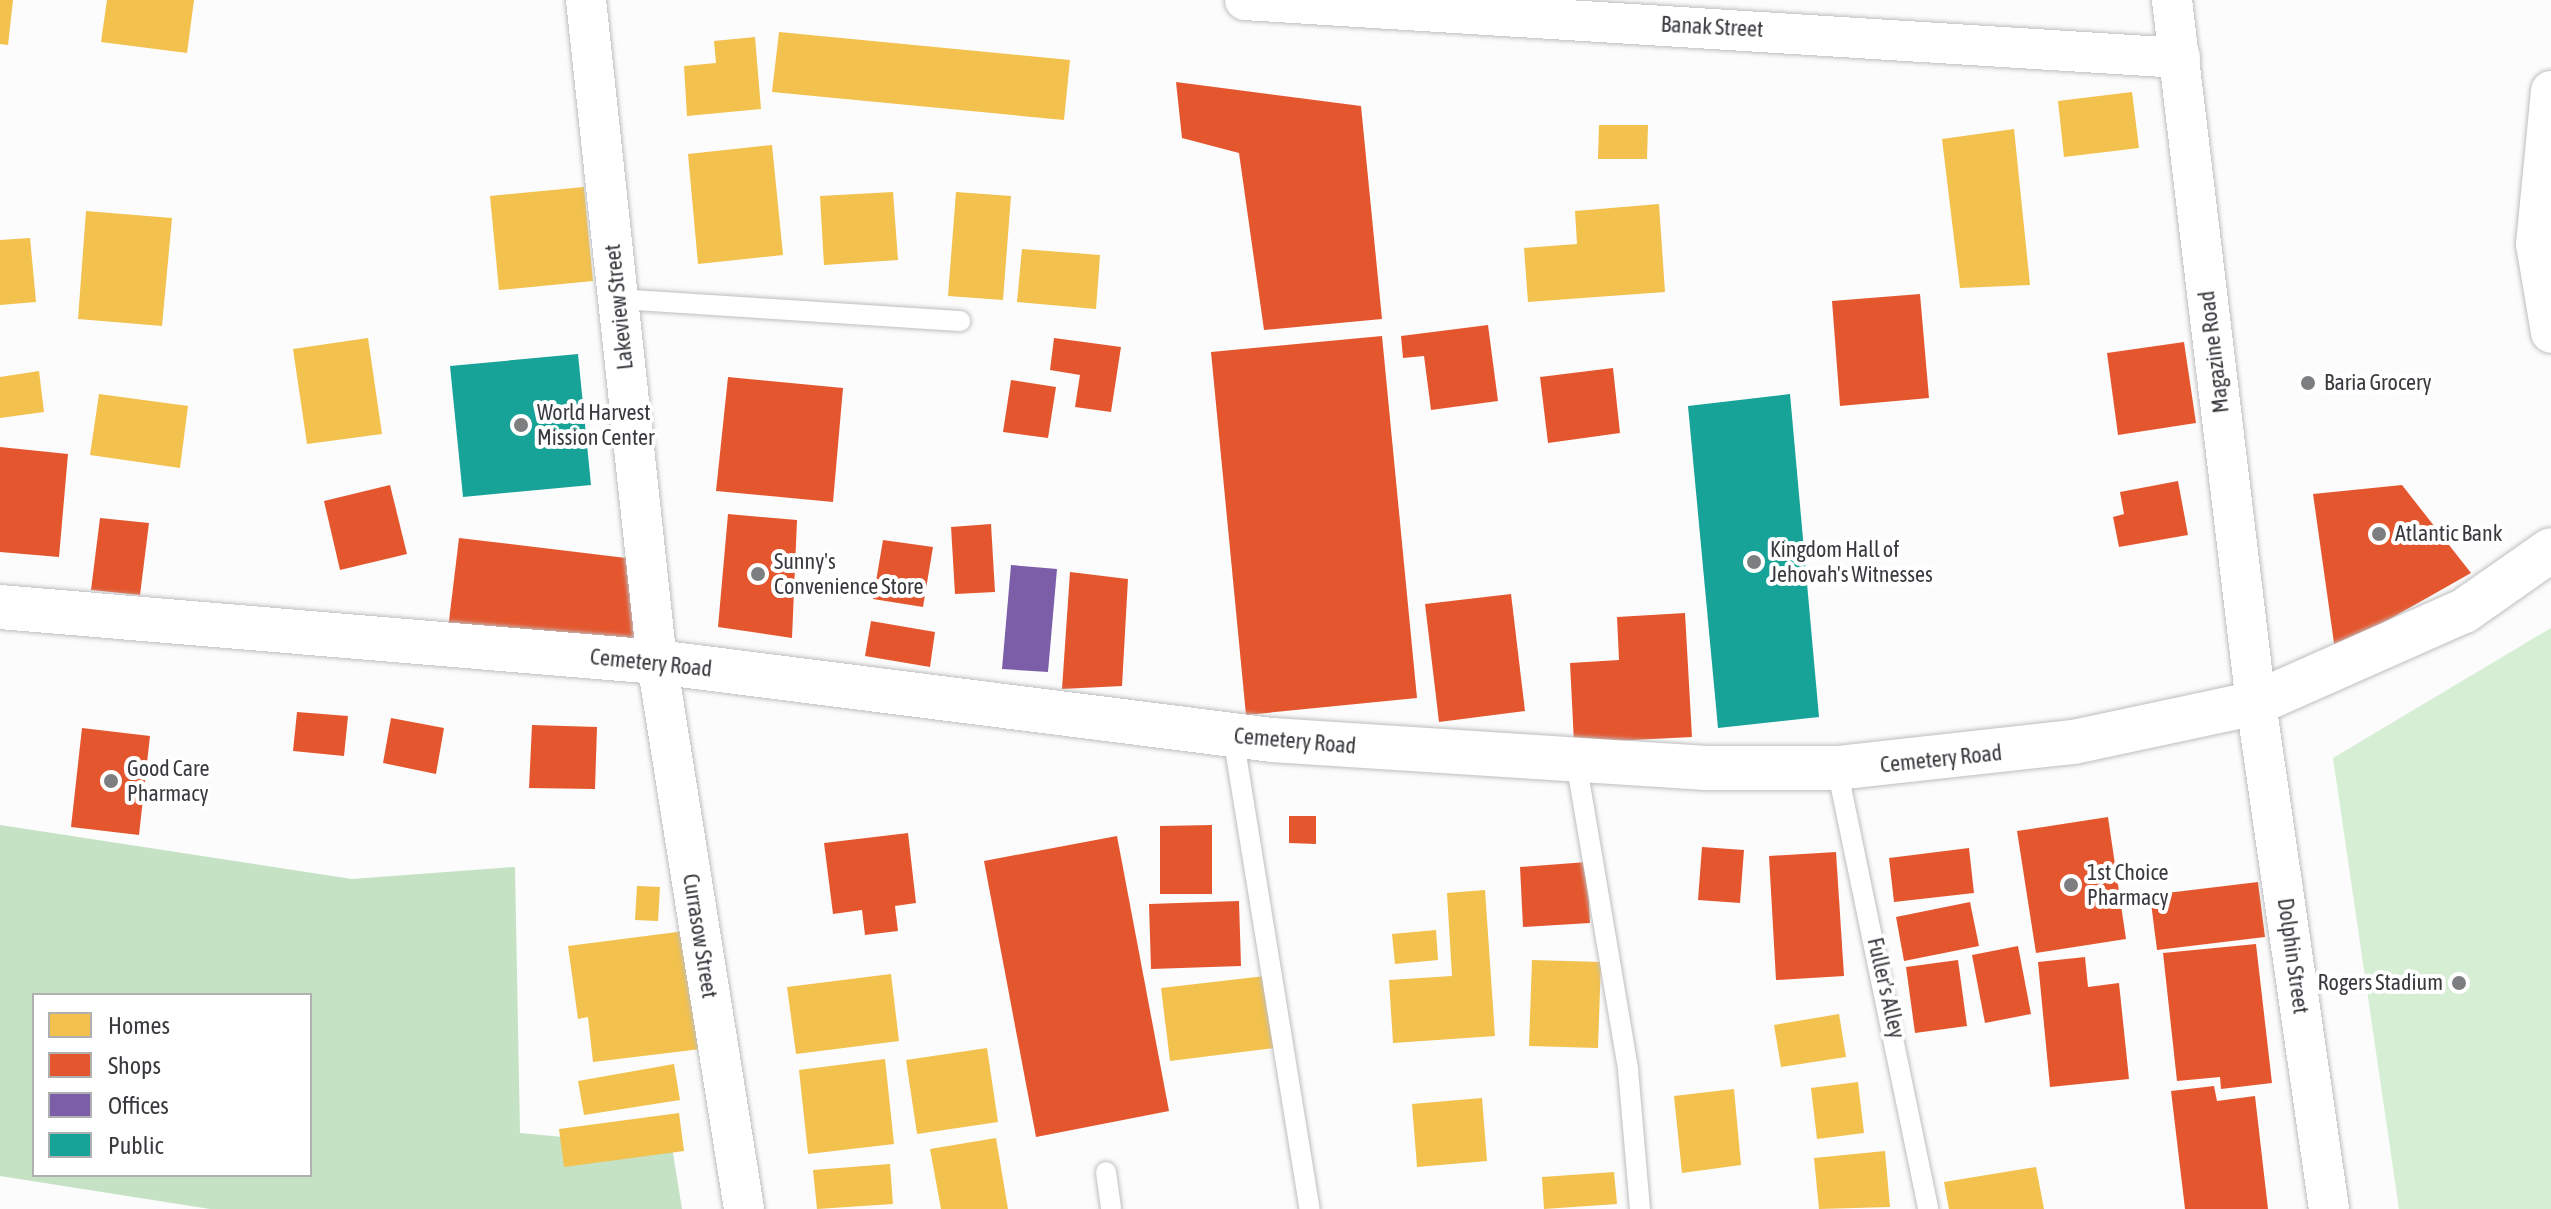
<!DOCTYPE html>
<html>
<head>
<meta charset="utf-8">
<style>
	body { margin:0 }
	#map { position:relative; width:2551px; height:1209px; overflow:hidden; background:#fcfcfc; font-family:"Asap Condensed",sans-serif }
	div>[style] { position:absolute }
	.green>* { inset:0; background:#d5eed4 }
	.forest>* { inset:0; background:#c5e2c4 }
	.homes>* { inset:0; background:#f2c14e }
	.shops>* { inset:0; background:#e4572e }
	.offices>* { inset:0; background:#7b5ea7 }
	.public>* { inset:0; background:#17a398 }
	.roads { filter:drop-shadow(0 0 2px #bdbec0) drop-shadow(0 0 2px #bdbec0) }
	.lane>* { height:20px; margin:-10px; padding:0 10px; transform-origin:10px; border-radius:10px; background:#fff }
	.street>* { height:40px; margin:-20px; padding:0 20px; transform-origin:20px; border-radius:20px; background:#fff }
	.secondary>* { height:44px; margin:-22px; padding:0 22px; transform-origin:22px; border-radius:22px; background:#fff }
	.dots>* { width:22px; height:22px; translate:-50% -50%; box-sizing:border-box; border:4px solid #fff; border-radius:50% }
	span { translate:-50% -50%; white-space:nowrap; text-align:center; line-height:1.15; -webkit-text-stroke:8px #fff; paint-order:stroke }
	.street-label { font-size:22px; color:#383a3e }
	.poi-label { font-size:22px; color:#383a3e }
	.left { translate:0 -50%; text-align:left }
	.right { translate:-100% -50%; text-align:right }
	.legend { position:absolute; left:32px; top:993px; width:280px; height:184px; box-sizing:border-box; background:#fff; border:2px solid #afb0b2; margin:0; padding:10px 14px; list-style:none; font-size:24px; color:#383a3e }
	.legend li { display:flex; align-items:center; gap:16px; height:40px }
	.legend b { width:40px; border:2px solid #afb0b2 }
</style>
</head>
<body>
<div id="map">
	<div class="green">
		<div style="clip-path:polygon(2551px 628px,2551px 1209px,2399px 1209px,2333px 758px)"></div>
	</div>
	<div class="forest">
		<div style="clip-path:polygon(evenodd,0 825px,352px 879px,515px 867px,520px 1133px,672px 1147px,682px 1209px,210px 1209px,0 1176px,0 825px,34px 995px,310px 995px,310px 1175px,34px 1175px,34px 995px)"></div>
	</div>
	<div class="homes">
		<div style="clip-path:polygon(0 0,13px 0,8px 45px,0 44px)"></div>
		<div style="clip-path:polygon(107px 0,194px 0,187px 53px,101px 42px)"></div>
		<div style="clip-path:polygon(779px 32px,1070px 60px,1064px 120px,772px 92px)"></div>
		<div style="clip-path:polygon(755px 37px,761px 109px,687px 116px,684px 66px,716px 63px,714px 41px)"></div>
		<div style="clip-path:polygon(2132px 92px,2139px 148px,2064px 157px,2058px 101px)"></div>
		<div style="clip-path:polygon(1599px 125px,1648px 125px,1647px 159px,1598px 159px)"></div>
		<div style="clip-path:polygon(2014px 129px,2030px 285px,1960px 288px,1942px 139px)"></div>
		<div style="clip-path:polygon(772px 145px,783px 255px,698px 264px,688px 154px)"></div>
		<div style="clip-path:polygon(584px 187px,593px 281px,499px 290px,490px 196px)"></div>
		<div style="clip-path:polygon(893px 192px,898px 260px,824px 265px,820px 196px)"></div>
		<div style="clip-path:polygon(956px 192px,1011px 196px,1003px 300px,948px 296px)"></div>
		<div style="clip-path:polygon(1659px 204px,1665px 292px,1528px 302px,1524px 248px,1577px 244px,1575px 211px)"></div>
		<div style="clip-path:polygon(86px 211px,172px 218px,162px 326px,78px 319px)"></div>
		<div style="clip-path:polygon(30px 238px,36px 302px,0 305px,0 240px)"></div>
		<div style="clip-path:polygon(1022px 249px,1100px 255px,1096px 309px,1017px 302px)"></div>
		<div style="clip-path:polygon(368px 338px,382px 434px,307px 444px,293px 349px)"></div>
		<div style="clip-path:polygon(39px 371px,44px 412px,0 418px,0 377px)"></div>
		<div style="clip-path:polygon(99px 394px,188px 406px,180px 468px,90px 455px)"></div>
		<div style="clip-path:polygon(637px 886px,660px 887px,658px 921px,635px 920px)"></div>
		<div style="clip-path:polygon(1485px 890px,1495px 1036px,1393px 1043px,1389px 980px,1452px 976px,1447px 893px)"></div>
		<div style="clip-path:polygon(1436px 930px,1438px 960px,1395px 964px,1392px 934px)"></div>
		<div style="clip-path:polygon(685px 931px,701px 1049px,593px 1062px,588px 1017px,578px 1019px,568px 946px)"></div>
		<div style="clip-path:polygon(1532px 960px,1601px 962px,1598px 1048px,1529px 1046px)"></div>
		<div style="clip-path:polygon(891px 974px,899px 1041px,796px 1054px,787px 987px)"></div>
		<div style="clip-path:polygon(1265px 976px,1274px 1048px,1170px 1061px,1161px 988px)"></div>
		<div style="clip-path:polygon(1839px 1014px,1846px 1057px,1781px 1067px,1774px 1025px)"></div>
		<div style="clip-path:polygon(987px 1048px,998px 1122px,917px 1134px,906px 1060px)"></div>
		<div style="clip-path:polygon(885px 1059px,894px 1144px,808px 1154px,799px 1070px)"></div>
		<div style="clip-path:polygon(674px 1064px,680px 1100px,584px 1115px,578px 1081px)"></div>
		<div style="clip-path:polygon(1858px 1082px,1864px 1133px,1817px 1139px,1811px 1088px)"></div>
		<div style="clip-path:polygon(1734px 1089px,1741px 1165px,1682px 1173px,1674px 1096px)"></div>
		<div style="clip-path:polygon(1482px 1098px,1487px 1161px,1417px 1167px,1412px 1104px)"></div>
		<div style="clip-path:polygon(679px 1113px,684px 1151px,564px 1167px,559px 1129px)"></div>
		<div style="clip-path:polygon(996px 1138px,1008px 1209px,941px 1209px,930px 1149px)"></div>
		<div style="clip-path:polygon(1885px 1151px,1890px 1207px,1819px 1209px,1814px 1158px)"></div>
		<div style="clip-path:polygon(890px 1164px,893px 1204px,817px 1209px,813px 1170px)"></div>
		<div style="clip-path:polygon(2036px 1167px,2044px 1209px,1949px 1209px,1944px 1182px)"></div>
		<div style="clip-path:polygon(1614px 1172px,1617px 1204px,1544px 1209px,1542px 1177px)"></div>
	</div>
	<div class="shops">
		<div style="clip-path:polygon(1176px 82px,1361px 106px,1382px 319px,1264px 330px,1239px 153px,1182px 138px)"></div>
		<div style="clip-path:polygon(1920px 294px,1929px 398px,1840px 406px,1832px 301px)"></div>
		<div style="clip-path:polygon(1488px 325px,1498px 401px,1431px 410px,1424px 356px,1403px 358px,1401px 336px)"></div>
		<div style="clip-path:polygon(1382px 336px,1417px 698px,1246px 715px,1211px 352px)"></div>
		<div style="clip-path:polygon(1054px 338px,1121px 347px,1111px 412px,1075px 407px,1080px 375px,1050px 370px)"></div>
		<div style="clip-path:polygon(2184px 342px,2196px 423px,2118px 435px,2107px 353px)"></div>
		<div style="clip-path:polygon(1613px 368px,1620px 433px,1548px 443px,1540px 377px)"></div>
		<div style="clip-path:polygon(728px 377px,843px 388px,833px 502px,716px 491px)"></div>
		<div style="clip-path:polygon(1011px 380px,1056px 387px,1048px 438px,1003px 432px)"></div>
		<div style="clip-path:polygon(0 447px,68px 454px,59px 557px,0 552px)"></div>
		<div style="clip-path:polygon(2178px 481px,2188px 535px,2119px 547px,2113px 517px,2124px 514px,2120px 492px)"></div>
		<div style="clip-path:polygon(390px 485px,407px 554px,340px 570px,324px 501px)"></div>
		<div style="clip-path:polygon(2402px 485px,2471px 573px,2335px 650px,2313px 494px)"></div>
		<div style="clip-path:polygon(728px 514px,797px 520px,792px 638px,718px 627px)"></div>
		<div style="clip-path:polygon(100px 518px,149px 523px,140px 595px,91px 590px)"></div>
		<div style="clip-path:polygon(991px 524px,995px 592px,955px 594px,951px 527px)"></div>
		<div style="clip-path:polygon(459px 538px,651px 561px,639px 652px,448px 629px)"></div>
		<div style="clip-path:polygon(883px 540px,933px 547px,923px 607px,873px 599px)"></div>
		<div style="clip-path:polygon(1070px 572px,1128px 579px,1122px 686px,1062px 689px)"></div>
		<div style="clip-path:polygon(1511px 594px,1525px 711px,1439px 722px,1425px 604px)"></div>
		<div style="clip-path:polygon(1685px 613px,1692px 737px,1574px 743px,1570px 663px,1619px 660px,1617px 617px)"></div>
		<div style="clip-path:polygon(871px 621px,935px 632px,930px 667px,865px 656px)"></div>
		<div style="clip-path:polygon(297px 712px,348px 716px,344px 756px,293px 751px)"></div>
		<div style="clip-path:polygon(391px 718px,444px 728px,436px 774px,383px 763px)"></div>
		<div style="clip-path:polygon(532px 725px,597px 727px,595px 789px,529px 788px)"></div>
		<div style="clip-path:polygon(82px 728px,150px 736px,139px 835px,71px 827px)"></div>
		<div style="clip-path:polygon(1289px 816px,1316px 816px,1316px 844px,1289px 843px)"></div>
		<div style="clip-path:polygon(2108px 817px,2126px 939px,2036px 953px,2017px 831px)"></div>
		<div style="clip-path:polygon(1212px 825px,1212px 894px,1160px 894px,1160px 826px)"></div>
		<div style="clip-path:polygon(908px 833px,916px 903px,895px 906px,898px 931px,865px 935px,862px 910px,833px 914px,824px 843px)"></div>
		<div style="clip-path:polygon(1117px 836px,1169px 1111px,1036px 1137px,984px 861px)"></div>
		<div style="clip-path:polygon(1702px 847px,1744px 850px,1740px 903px,1698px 900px)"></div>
		<div style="clip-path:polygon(1969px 848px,1974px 893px,1894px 902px,1889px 858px)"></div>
		<div style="clip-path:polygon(1836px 852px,1844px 976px,1776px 980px,1769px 856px)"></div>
		<div style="clip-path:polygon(1587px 862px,1590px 923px,1523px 927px,1520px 867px)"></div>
		<div style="clip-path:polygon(2258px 882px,2265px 937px,2157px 950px,2150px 895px)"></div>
		<div style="clip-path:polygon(1239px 901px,1241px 966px,1151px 969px,1149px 904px)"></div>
		<div style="clip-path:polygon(1970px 902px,1979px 946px,1904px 961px,1896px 917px)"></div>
		<div style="clip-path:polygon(2256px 944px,2272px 1083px,2221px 1089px,2220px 1077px,2177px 1081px,2163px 953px)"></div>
		<div style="clip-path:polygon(2018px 946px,2031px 1014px,1985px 1023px,1972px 955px)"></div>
		<div style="clip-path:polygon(2085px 957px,2088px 987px,2119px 983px,2129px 1079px,2050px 1087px,2038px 962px)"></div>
		<div style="clip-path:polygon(1958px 960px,1967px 1026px,1915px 1033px,1906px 967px)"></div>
		<div style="clip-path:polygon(2214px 1086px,2217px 1101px,2255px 1096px,2268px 1209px,2185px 1209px,2171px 1091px)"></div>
	</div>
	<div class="offices">
		<div style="clip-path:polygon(1011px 565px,1057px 569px,1048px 672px,1002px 669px)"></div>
	</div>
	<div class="public">
		<div style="clip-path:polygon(578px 354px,591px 485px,463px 497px,450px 366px)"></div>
		<div style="clip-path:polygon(1790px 394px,1819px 717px,1718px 728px,1688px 406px)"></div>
	</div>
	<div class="roads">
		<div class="lane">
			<div style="left:619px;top:299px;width:342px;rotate:3.7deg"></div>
			<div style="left:1233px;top:736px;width:479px;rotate:80.8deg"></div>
			<div style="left:1576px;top:761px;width:312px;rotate:80.4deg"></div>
			<div style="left:1628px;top:1069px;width:141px;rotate:85.1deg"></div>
			<div style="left:1837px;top:768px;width:450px;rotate:78.3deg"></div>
			<div style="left:1106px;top:1172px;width:37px;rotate:82deg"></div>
		</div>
		<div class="street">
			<div style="left:586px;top:0;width:666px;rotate:83.88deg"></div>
			<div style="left:657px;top:662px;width:554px;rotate:80.96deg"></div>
			<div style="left:1245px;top:0;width:937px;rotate:3.55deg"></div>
			<div style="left:2172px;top:0;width:708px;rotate:83.19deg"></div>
			<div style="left:2256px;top:703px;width:511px;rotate:81.79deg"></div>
			<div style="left:2551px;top:91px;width:154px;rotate:95.6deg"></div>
			<div style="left:2536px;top:244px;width:90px;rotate:80.4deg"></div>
		</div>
		<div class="secondary">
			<div style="left:0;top:607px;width:659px;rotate:4.79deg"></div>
			<div style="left:657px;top:662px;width:620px;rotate:7.23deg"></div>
			<div style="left:1272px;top:740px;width:435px;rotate:3.7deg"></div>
			<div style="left:1706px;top:768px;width:131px"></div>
			<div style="left:1837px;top:768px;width:238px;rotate:-6.3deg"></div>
			<div style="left:2074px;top:742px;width:186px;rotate:-12.1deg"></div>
			<div style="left:2256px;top:703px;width:227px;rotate:-23.9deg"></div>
			<div style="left:2464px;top:611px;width:106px;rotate:-35deg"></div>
		</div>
	</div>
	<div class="dots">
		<div style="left:2308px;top:383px;background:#7d7e80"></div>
		<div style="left:521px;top:425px;background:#7d7e80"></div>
		<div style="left:2379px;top:534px;background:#7d7e80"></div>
		<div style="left:1754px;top:562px;background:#7d7e80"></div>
		<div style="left:758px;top:574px;background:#7d7e80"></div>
		<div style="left:111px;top:781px;background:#7d7e80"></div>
		<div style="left:2071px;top:885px;background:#7d7e80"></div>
		<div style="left:2459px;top:983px;background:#7d7e80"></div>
	</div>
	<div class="street-label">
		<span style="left:1712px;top:27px;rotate:3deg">Banak Street</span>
		<span style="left:619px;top:307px;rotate:-96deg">Lakeview Street</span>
		<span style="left:2214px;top:352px;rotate:-97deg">Magazine Road</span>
		<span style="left:651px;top:663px;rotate:6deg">Cemetery Road</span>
		<span style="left:1295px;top:741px;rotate:5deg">Cemetery Road</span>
		<span style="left:1941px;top:759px;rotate:-6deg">Cemetery Road</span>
		<span style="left:700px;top:936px;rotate:81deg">Currasow Street</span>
		<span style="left:2293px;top:956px;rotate:82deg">Dolphin Street</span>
		<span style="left:1886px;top:988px;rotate:77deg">Fuller's Alley</span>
	</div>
	<div class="poi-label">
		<span class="left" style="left:2324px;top:383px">Baria Grocery</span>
		<span class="left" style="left:537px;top:425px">World Harvest<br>Mission Center</span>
		<span class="left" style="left:2395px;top:534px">Atlantic Bank</span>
		<span class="left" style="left:1770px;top:562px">Kingdom Hall of<br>Jehovah's Witnesses</span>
		<span class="left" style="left:774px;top:574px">Sunny's<br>Convenience Store</span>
		<span class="left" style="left:127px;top:781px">Good Care<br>Pharmacy</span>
		<span class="left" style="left:2087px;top:885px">1st Choice<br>Pharmacy</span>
		<span class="right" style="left:2443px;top:983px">Rogers Stadium</span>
	</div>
	<ul class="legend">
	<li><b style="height:22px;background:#f2c14e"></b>Homes</li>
	<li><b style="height:22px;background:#e4572e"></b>Shops</li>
	<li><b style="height:22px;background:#7b5ea7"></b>Offices</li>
	<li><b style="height:22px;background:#17a398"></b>Public</li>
	</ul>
</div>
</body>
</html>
